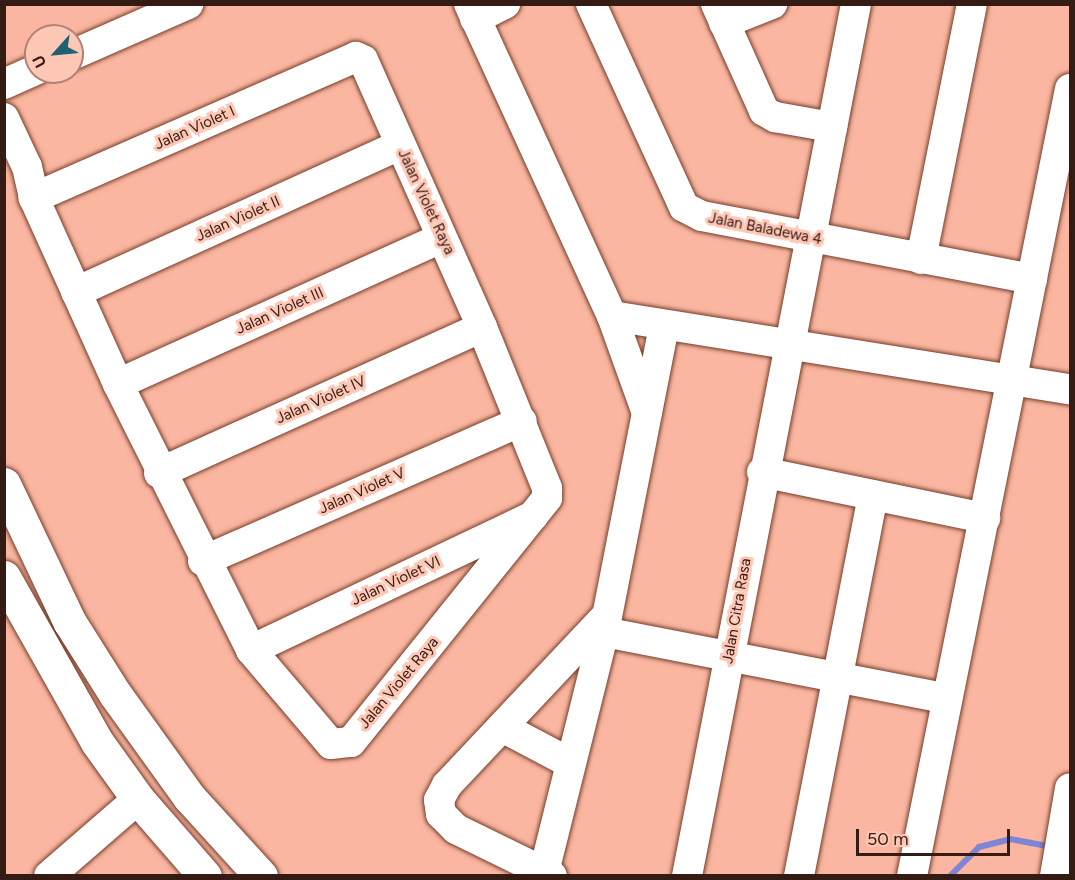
<!DOCTYPE html>
<html>
<head>
<meta charset="utf-8">
<style>
	body { margin:0 }
	#map { position:relative; width:1075px; height:880px; overflow:hidden; background:#fab6a0; font-family:Figtree,sans-serif }
	div>[style] { position:absolute }
	.stream>* { height:6px; margin:-3px; padding:0 3px; transform-origin:3px; border-radius:3px; background:#7f85d4 }
	.roads { filter:drop-shadow(0 0 2px #763d2a) drop-shadow(0 0 2px #763d2a) }
	.minor>* { height:30px; margin:-15px; padding:0 15px; transform-origin:15px; border-radius:15px; background:#fff }
	.major>* { height:33px; margin:-16.5px; padding:0 16.5px; transform-origin:16.5px; border-radius:16.5px; background:#fff }
	span { translate:-50% -50%; white-space:nowrap; text-align:center; line-height:1.15; -webkit-text-stroke:6px #ffc7b5; paint-order:stroke }
	.street-label { font-size:15px; color:#341b13 }
	.frame { position:absolute; inset:0; border:6px solid #341b13; pointer-events:none }
	.north { position:absolute; left:24px; top:24px; width:60px; height:60px; box-sizing:border-box; background:#ffc7b5; border:2px solid #ae8274; border-radius:50%; rotate:243deg; font-size:16px; font-weight:700; line-height:24px; text-align:center; color:#341b13 }
	.north::after { content:''; display:block; margin:auto; width:21px; height:27px; background:#1d6173; clip-path:polygon(50% 0,100% 100%,50% 72%,0 100%) }
	.scale { position:absolute; left:856px; top:829px; width:154px; height:27px; box-sizing:border-box; border:3px solid #341b13; border-top:0; padding-left:8px; font-size:18px; line-height:21px; white-space:nowrap; color:#341b13; -webkit-text-stroke:4px #ffc7b5; paint-order:stroke }
</style>
</head>
<body>
<div id="map">
	<div class="stream">
		<div style="left:950px;top:876px;width:41px;rotate:-45deg"></div>
		<div style="left:979px;top:847px;width:32px;rotate:-14deg"></div>
		<div style="left:1010px;top:839px;width:43px;rotate:10.8deg"></div>
	</div>
	<div class="roads">
		<div class="minor">
			<div style="left:469px;top:4px;width:343px;rotate:65.4deg"></div>
			<div style="left:612px;top:316px;width:103px;rotate:70.2deg"></div>
			<div style="left:591px;top:4px;width:223px;rotate:65.4deg"></div>
			<div style="left:684px;top:207px;width:20px;rotate:27deg"></div>
			<div style="left:702px;top:216px;width:336px;rotate:10.8deg"></div>
			<div style="left:716px;top:4px;width:117px;rotate:65.8deg"></div>
			<div style="left:764px;top:111px;width:13px;rotate:29deg"></div>
			<div style="left:775px;top:117px;width:58px;rotate:10deg"></div>
			<div style="left:475px;top:19px;width:34px;rotate:-27deg"></div>
			<div style="left:724px;top:23px;width:52px;rotate:-21.6deg"></div>
			<div style="left:72px;top:55px;width:127px;rotate:-23.7deg"></div>
			<div style="left:4px;top:84px;width:35px;rotate:-24deg"></div>
			<div style="left:4px;top:118px;width:54px;rotate:64.9deg"></div>
			<div style="left:27px;top:167px;width:32px;rotate:77deg"></div>
			<div style="left:34px;top:198px;width:204px;rotate:65.7deg"></div>
			<div style="left:118px;top:384px;width:297px;rotate:63.4deg"></div>
			<div style="left:251px;top:650px;width:123px;rotate:49.6deg"></div>
			<div style="left:331px;top:744px;width:20px;rotate:-6deg"></div>
			<div style="left:351px;top:742px;width:313px;rotate:-51.2deg"></div>
			<div style="left:547px;top:498px;width:10px;rotate:-90deg"></div>
			<div style="left:547px;top:488px;width:174px;rotate:-112deg"></div>
			<div style="left:482px;top:327px;width:292px;rotate:-114deg"></div>
			<div style="left:363px;top:60px;width:8px;rotate:-157deg"></div>
			<div style="left:356px;top:57px;width:352px;rotate:156.4deg"></div>
			<div style="left:921px;top:259px;width:260px;rotate:-78.7deg"></div>
			<div style="left:76px;top:292px;width:356px;rotate:-24.4deg"></div>
			<div style="left:612px;top:316px;width:464px;rotate:9.1deg"></div>
			<div style="left:118px;top:384px;width:355px;rotate:-24.3deg"></div>
			<div style="left:762px;top:472px;width:228px;rotate:11.7deg"></div>
			<div style="left:159px;top:473px;width:354px;rotate:-24.3deg"></div>
			<div style="left:203px;top:561px;width:348px;rotate:-23.7deg"></div>
			<div style="left:604px;top:632px;width:347px;rotate:11deg"></div>
			<div style="left:251px;top:650px;width:312px;rotate:-25.4deg"></div>
			<div style="left:502px;top:727px;width:77px;rotate:27.9deg"></div>
			<div style="left:544px;top:872px;width:247px;rotate:-76deg"></div>
			<div style="left:604px;top:632px;width:311px;rotate:-78.9deg"></div>
			<div style="left:49px;top:876px;width:118px;rotate:-40.9deg"></div>
			<div style="left:552px;top:876px;width:107px;rotate:-153.9deg"></div>
			<div style="left:456px;top:829px;width:21px;rotate:-135deg"></div>
			<div style="left:441px;top:814px;width:14px;rotate:-98deg"></div>
			<div style="left:439px;top:800px;width:17px;rotate:-62deg"></div>
			<div style="left:447px;top:785px;width:232px;rotate:-46.7deg"></div>
			<div style="left:687px;top:876px;width:888px;rotate:-79.03deg"></div>
			<div style="left:799px;top:876px;width:388px;rotate:-79deg"></div>
			<div style="left:912px;top:876px;width:803px;rotate:-78.65deg"></div>
			<div style="left:1055px;top:876px;width:89px;rotate:-80.3deg"></div>
		</div>
		<div class="major">
			<div style="left:4px;top:484px;width:152px;rotate:64.6deg"></div>
			<div style="left:69px;top:621px;width:86px;rotate:57.8deg"></div>
			<div style="left:115px;top:694px;width:127px;rotate:54.3deg"></div>
			<div style="left:189px;top:797px;width:107px;rotate:47.7deg"></div>
			<div style="left:4px;top:577px;width:189px;rotate:60.6deg"></div>
			<div style="left:97px;top:742px;width:70px;rotate:54.3deg"></div>
			<div style="left:138px;top:799px;width:102px;rotate:49deg"></div>
		</div>
	</div>
	<div class="street-label">
		<span style="left:195px;top:128px;rotate:-24deg">Jalan Violet I</span>
		<span style="left:426px;top:202px;rotate:65deg">Jalan Violet Raya</span>
		<span style="left:238px;top:219px;rotate:-24deg">Jalan Violet II</span>
		<span style="left:765px;top:229px;rotate:11deg">Jalan Baladewa 4</span>
		<span style="left:280px;top:311px;rotate:-24deg">Jalan Violet III</span>
		<span style="left:321px;top:400px;rotate:-24deg">Jalan Violet IV</span>
		<span style="left:362px;top:491px;rotate:-24deg">Jalan Violet V</span>
		<span style="left:396px;top:581px;rotate:-25deg">Jalan Violet VI</span>
		<span style="left:737px;top:611px;rotate:-80deg">Jalan Citra Rasa</span>
		<span style="left:399px;top:683px;rotate:-50deg">Jalan Violet Raya</span>
	</div>
	<div class="frame"></div>
	<div class="north">U</div>
	<div class="scale">50 m</div>
</div>
</body>
</html>
